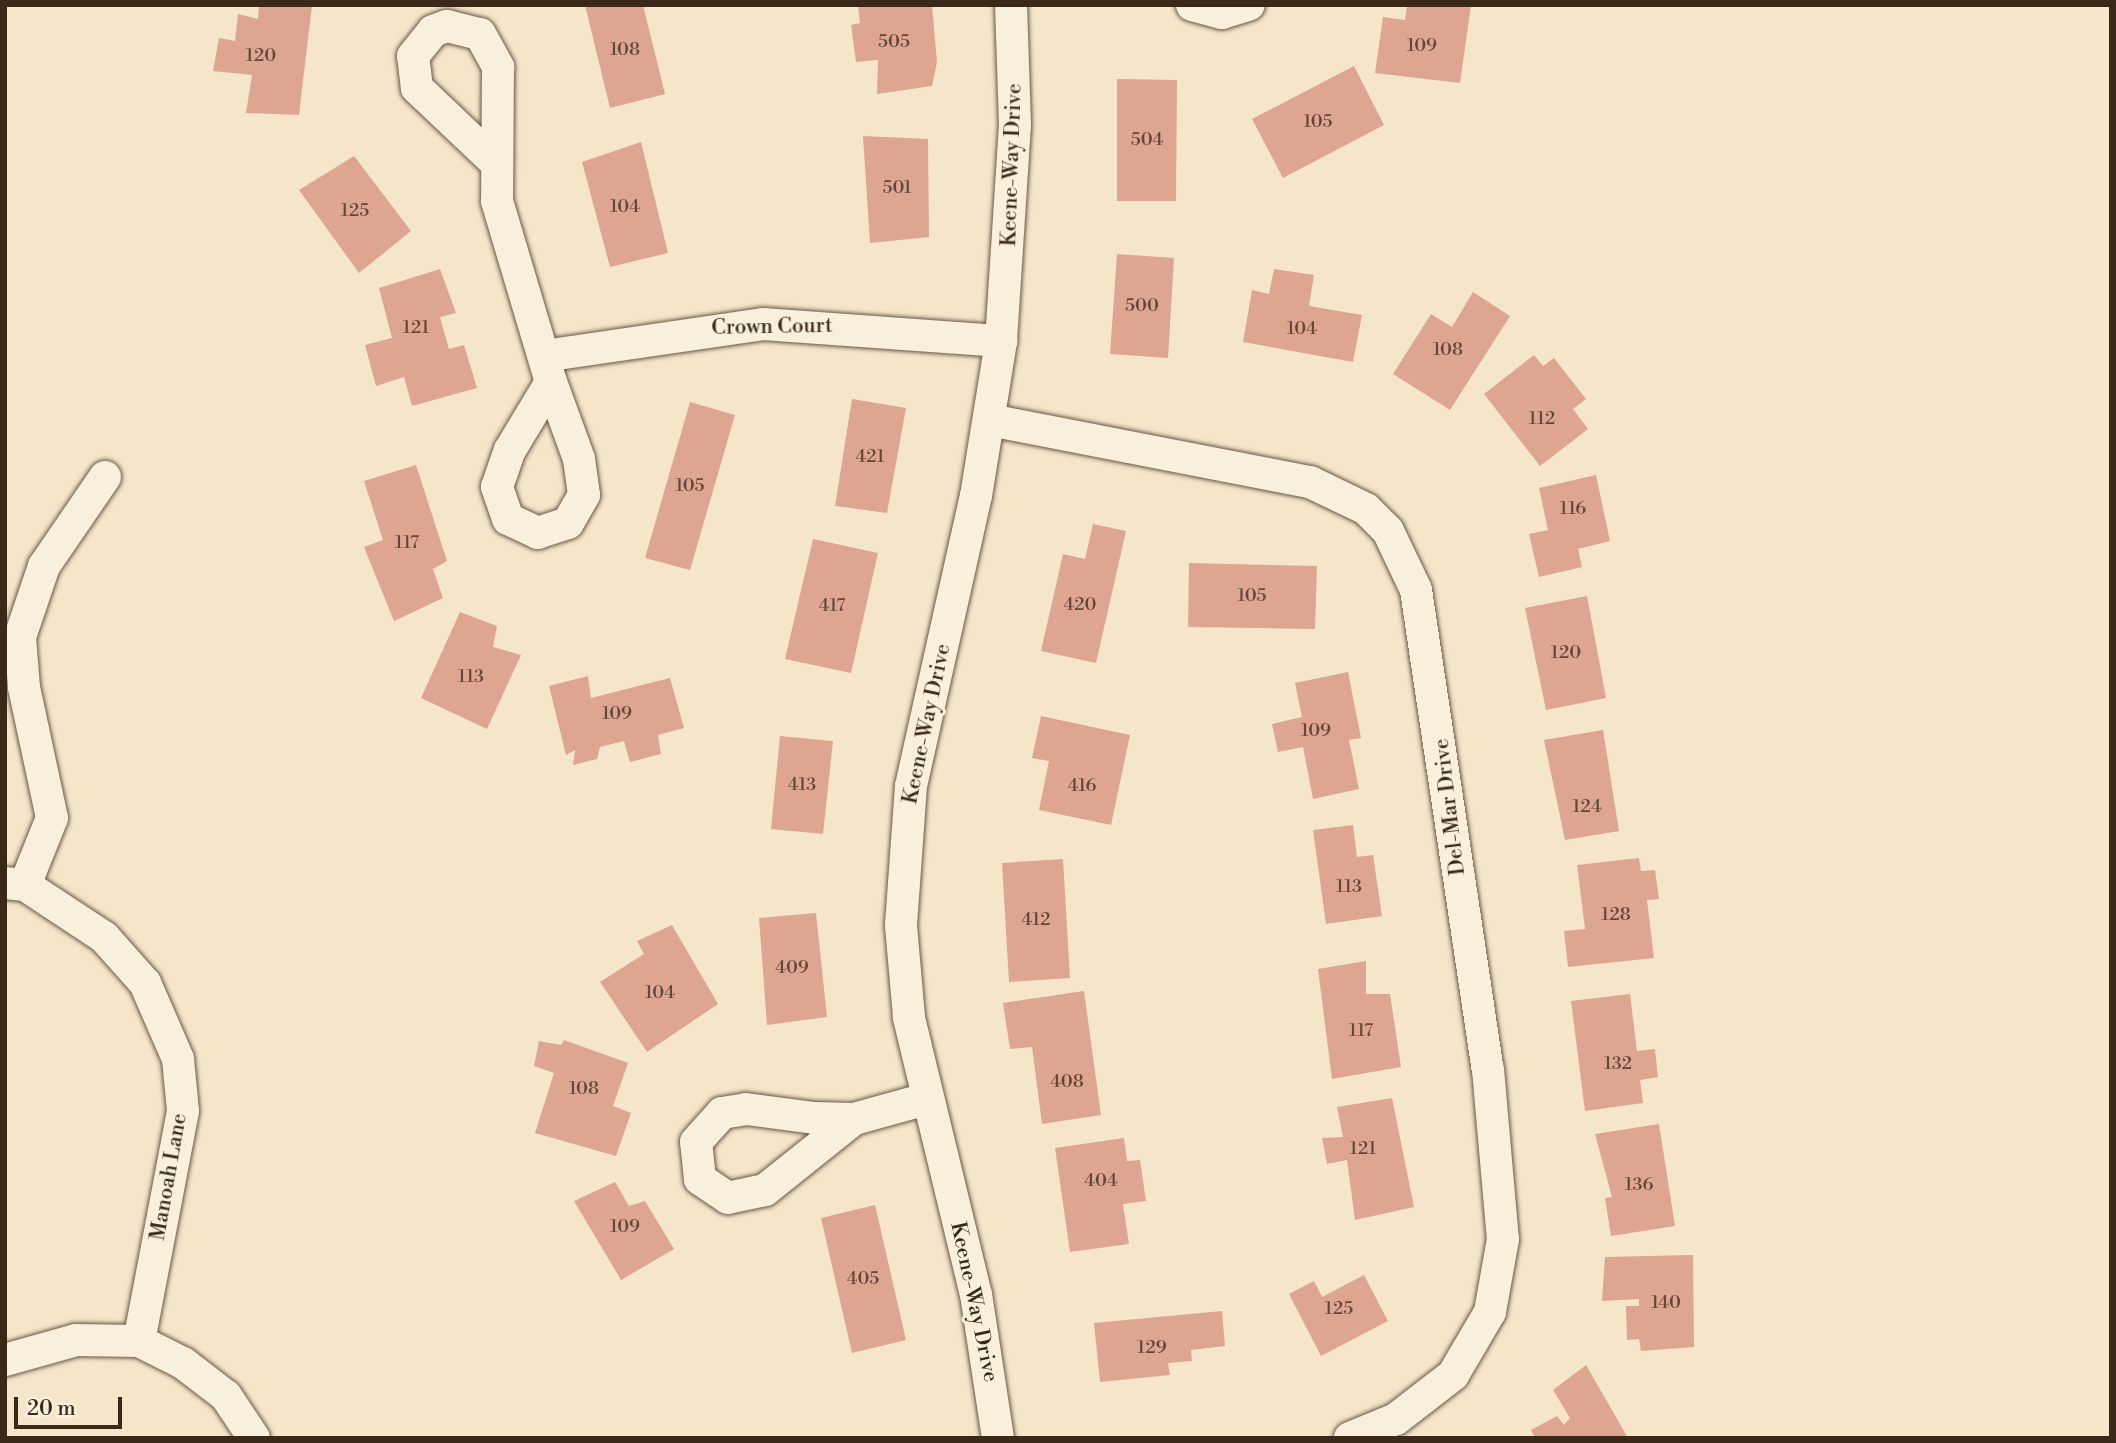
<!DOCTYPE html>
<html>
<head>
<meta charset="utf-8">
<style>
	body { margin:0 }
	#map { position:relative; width:2116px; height:1443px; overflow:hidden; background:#f5e6c9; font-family:"Libre Bodoni",serif }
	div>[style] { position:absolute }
	.building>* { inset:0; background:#dea591 }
	.roads { filter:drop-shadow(0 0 2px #695845) drop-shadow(0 0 2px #695845) }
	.minor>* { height:32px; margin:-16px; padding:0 16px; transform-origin:16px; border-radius:16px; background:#f8efdc }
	span { translate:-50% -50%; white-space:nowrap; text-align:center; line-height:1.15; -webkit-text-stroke:6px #f8efdc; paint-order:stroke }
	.number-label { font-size:18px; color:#634837 }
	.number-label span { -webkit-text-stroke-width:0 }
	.street-label { font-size:21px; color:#3a2919 }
	.frame { position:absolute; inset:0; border:7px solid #3a2919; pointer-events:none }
	.scale { position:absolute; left:14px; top:1397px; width:108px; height:32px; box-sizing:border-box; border:4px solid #3a2919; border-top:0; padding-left:9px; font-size:21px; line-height:24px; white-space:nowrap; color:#3a2919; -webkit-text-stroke:5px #f8efdc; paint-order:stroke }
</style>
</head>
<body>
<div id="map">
	<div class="building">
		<div style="clip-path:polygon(259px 5px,312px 5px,299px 115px,246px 113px,252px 75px,213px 71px,219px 38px,235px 41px,238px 14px,258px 19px)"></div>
		<div style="clip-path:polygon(585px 5px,643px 5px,665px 94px,610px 108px)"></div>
		<div style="clip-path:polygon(858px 5px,932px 5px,937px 62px,932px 86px,877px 94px,878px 60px,856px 62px,851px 25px,860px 23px)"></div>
		<div style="clip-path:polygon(1407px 5px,1471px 5px,1460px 83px,1375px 73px,1383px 17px,1405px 20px)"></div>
		<div style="clip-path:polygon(1354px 66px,1384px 125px,1283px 178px,1252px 119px)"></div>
		<div style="clip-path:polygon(1117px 79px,1177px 80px,1176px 201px,1117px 201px)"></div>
		<div style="clip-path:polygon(863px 136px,928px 139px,929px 237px,870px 243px)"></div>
		<div style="clip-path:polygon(641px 142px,668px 253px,610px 267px,582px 162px)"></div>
		<div style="clip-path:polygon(354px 156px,411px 231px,359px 273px,299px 190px)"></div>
		<div style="clip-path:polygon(1117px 254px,1174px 258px,1168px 358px,1110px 354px)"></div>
		<div style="clip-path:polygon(440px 269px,456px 313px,440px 317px,449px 349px,464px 345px,477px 388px,412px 406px,404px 377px,376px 386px,365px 345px,392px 338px,379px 288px)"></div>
		<div style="clip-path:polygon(1274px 269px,1314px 275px,1309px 306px,1362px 315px,1353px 362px,1243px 342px,1252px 290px,1269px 294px)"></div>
		<div style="clip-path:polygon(1473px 292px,1510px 316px,1450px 410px,1393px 374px,1431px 314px,1452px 327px)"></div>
		<div style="clip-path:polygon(1534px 355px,1543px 366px,1554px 358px,1586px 399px,1573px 409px,1588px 429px,1540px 466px,1484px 394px)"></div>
		<div style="clip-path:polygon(852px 399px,906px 408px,887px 513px,835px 506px)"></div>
		<div style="clip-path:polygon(690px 402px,735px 415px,690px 570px,645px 558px)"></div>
		<div style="clip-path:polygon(416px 465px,447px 561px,433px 569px,443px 598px,394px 621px,364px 547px,383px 540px,364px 481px)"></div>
		<div style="clip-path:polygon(1596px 475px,1610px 541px,1578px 549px,1582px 567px,1539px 577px,1529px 534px,1548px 530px,1539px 488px)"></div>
		<div style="clip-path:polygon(1093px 524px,1126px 531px,1096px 663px,1041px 651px,1063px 554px,1085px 559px)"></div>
		<div style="clip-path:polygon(813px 539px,878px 553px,851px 673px,785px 659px)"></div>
		<div style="clip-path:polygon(1189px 563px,1317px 566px,1315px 629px,1188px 627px)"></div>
		<div style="clip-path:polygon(1587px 596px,1606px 698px,1546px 710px,1525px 608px)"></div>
		<div style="clip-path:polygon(460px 612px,497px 626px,493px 647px,521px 655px,487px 729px,421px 698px)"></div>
		<div style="clip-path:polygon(1348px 672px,1361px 738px,1349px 740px,1359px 789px,1313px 799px,1303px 747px,1278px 752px,1272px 724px,1302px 717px,1295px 683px)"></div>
		<div style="clip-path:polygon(588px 676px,591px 698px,670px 678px,684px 728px,658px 735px,661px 754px,630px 762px,624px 741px,600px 747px,597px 759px,573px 765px,575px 750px,566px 755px,549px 686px)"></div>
		<div style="clip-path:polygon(1041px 716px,1130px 735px,1111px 825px,1039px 810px,1049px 761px,1032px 758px)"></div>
		<div style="clip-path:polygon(1603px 730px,1619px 831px,1565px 840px,1544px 740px)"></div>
		<div style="clip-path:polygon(780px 736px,833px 741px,823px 834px,771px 829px)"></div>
		<div style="clip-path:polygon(1353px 825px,1357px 857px,1373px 855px,1382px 916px,1326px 924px,1313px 830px)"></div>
		<div style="clip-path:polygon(1639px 858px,1641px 871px,1655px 870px,1659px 899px,1647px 900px,1654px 958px,1568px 967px,1564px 931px,1585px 929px,1577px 865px)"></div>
		<div style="clip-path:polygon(1063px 859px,1070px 978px,1009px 982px,1002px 863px)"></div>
		<div style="clip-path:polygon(816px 913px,827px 1017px,767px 1025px,759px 918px)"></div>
		<div style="clip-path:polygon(672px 925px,718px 1004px,647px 1052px,600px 982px,644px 954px,637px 941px)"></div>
		<div style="clip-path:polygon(1366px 961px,1366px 994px,1390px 994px,1401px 1067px,1332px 1079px,1318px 969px)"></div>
		<div style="clip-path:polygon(1084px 991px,1101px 1115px,1042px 1124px,1032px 1047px,1010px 1049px,1003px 1003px)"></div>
		<div style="clip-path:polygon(1630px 994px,1637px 1051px,1655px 1049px,1658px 1077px,1640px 1080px,1643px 1103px,1585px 1111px,1571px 1001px)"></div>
		<div style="clip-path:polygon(564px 1040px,628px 1063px,613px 1106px,631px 1113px,616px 1156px,535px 1133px,554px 1073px,534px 1066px,539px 1041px,561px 1045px)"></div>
		<div style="clip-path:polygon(1392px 1098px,1414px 1207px,1355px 1220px,1347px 1160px,1327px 1164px,1322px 1138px,1343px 1137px,1337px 1107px)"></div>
		<div style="clip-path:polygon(1659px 1124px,1675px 1226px,1611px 1236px,1605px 1198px,1612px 1197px,1595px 1134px)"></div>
		<div style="clip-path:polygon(1124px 1138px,1127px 1161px,1140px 1160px,1146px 1201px,1123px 1204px,1129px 1244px,1070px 1252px,1055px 1148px)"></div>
		<div style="clip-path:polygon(615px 1182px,629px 1206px,645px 1201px,674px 1249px,621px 1280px,574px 1201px)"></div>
		<div style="clip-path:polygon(875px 1205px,906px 1340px,852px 1353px,821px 1218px)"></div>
		<div style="clip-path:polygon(1693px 1255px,1694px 1347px,1641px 1351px,1639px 1339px,1627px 1340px,1626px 1306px,1639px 1306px,1639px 1299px,1602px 1301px,1605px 1257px)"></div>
		<div style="clip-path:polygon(1364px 1275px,1388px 1321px,1321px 1356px,1289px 1294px,1314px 1281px,1322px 1297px)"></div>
		<div style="clip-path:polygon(1222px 1311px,1225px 1346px,1191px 1350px,1192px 1361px,1168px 1363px,1170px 1375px,1100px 1382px,1094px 1323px)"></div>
		<div style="clip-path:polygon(1586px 1365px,1628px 1438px,1535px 1438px,1531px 1430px,1557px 1416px,1564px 1425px,1570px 1418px,1553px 1390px)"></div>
	</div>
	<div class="roads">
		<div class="minor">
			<div style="left:1192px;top:5px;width:31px;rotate:15deg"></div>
			<div style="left:1222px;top:13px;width:28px;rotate:-17deg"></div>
			<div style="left:495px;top:162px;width:108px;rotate:-136.5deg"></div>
			<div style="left:417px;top:88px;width:32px;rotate:-97deg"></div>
			<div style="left:413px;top:56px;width:32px;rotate:-51deg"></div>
			<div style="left:433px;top:31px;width:15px;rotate:-20deg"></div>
			<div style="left:447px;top:26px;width:34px;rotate:14deg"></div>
			<div style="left:480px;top:34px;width:38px;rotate:61deg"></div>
			<div style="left:498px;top:67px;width:134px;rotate:90.4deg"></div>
			<div style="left:497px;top:201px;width:189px;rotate:73.4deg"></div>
			<div style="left:544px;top:356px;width:221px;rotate:-8.3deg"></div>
			<div style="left:763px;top:324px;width:239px;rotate:4.1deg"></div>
			<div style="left:551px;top:382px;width:82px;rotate:70deg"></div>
			<div style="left:579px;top:459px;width:36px;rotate:82deg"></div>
			<div style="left:584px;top:495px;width:32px;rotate:120deg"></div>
			<div style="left:568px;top:523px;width:32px;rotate:162deg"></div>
			<div style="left:538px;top:533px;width:33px;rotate:-155deg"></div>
			<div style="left:508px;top:519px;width:34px;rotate:-109deg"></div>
			<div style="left:497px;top:487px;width:39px;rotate:-71deg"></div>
			<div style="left:510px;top:450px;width:79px;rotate:-58.9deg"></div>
			<div style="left:990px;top:420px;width:326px;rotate:11deg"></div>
			<div style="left:1310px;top:482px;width:62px;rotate:25.7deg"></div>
			<div style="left:1366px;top:509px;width:31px;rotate:45deg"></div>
			<div style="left:1388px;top:531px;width:65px;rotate:64.6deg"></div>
			<div style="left:1416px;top:590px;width:484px;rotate:81.5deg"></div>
			<div style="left:1488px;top:1069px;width:171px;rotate:85deg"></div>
			<div style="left:1503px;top:1239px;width:74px;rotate:100.1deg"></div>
			<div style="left:1490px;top:1312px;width:73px;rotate:120.4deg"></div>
			<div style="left:1453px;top:1375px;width:72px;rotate:142.3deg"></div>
			<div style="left:1396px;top:1419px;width:50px;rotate:157.6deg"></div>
			<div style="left:5px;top:883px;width:20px;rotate:6deg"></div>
			<div style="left:25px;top:885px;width:95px;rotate:33.4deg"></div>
			<div style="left:104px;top:937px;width:62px;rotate:48.3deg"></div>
			<div style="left:145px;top:983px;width:83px;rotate:66.5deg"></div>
			<div style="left:178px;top:1059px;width:52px;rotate:84.5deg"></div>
			<div style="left:183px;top:1111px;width:234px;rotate:100.8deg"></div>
			<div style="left:25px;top:885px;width:72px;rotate:-68.1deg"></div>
			<div style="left:52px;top:818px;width:134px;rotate:-102.1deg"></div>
			<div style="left:24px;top:687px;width:50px;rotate:-94.6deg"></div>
			<div style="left:20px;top:637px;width:75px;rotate:-71.3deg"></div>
			<div style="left:44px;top:566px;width:108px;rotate:-55.6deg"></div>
			<div style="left:746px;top:1109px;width:69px;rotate:7.5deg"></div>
			<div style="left:814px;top:1118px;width:40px;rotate:1.4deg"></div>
			<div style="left:854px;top:1119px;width:114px;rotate:141.4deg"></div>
			<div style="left:765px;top:1190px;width:38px;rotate:168deg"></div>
			<div style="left:728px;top:1198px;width:34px;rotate:-146deg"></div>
			<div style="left:700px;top:1179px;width:37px;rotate:-96deg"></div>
			<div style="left:696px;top:1142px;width:39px;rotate:-48deg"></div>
			<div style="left:722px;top:1113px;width:24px;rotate:-9deg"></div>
			<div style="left:854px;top:1119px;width:75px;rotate:-15.5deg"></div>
			<div style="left:5px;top:1360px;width:74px;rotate:-15.7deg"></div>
			<div style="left:76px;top:1340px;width:63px;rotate:0.9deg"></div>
			<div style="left:139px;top:1341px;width:49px;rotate:26.6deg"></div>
			<div style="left:183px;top:1363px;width:54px;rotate:37.5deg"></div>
			<div style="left:226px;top:1396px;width:50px;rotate:56.3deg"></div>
			<div style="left:998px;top:1438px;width:145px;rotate:-98.7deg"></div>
			<div style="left:976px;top:1295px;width:286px;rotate:-103.6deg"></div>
			<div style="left:909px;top:1017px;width:92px;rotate:-95deg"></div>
			<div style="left:901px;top:925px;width:139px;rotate:-85.9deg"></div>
			<div style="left:911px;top:786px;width:297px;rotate:-77.4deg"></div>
			<div style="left:976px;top:496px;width:157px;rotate:-80.8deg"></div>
			<div style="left:1001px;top:341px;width:216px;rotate:-86.3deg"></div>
			<div style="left:1015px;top:125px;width:120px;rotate:-91.9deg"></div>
		</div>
	</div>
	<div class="number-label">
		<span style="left:894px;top:42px">505</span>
		<span style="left:1422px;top:46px">109</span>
		<span style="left:625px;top:50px">108</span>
		<span style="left:261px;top:56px">120</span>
		<span style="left:1318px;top:122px">105</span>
		<span style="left:1147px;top:140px">504</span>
		<span style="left:897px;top:188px">501</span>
		<span style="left:625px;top:207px">104</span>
		<span style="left:355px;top:211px">125</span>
		<span style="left:1142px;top:306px">500</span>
		<span style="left:416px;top:328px">121</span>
		<span style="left:1302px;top:329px">104</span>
		<span style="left:1448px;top:350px">108</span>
		<span style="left:1542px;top:419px">112</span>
		<span style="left:870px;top:457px">421</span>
		<span style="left:690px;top:486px">105</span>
		<span style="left:1573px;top:509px">116</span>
		<span style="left:407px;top:543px">117</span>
		<span style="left:1252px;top:596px">105</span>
		<span style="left:1080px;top:605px">420</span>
		<span style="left:832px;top:606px">417</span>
		<span style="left:1566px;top:653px">120</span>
		<span style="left:471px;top:677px">113</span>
		<span style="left:617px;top:714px">109</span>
		<span style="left:1316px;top:731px">109</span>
		<span style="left:802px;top:785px">413</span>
		<span style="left:1082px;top:786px">416</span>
		<span style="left:1587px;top:807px">124</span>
		<span style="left:1349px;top:887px">113</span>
		<span style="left:1616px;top:915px">128</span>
		<span style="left:1036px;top:920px">412</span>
		<span style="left:792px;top:968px">409</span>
		<span style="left:660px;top:993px">104</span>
		<span style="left:1361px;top:1031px">117</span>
		<span style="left:1618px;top:1064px">132</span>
		<span style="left:1067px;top:1082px">408</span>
		<span style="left:584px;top:1089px">108</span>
		<span style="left:1363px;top:1149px">121</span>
		<span style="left:1101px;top:1181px">404</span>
		<span style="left:1639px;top:1185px">136</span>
		<span style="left:625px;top:1227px">109</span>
		<span style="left:863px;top:1279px">405</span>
		<span style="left:1666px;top:1303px">140</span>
		<span style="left:1339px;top:1309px">125</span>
		<span style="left:1152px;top:1348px">129</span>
	</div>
	<div class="street-label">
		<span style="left:1012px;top:165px;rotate:-88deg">Keene-Way Drive</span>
		<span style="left:772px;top:327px;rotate:-1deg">Crown Court</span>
		<span style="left:927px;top:724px;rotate:-78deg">Keene-Way Drive</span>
		<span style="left:1450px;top:807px;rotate:-97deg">Del-Mar Drive</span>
		<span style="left:169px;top:1177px;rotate:-80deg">Manoah Lane</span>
		<span style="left:974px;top:1302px;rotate:78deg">Keene-Way Drive</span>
	</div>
	<div class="frame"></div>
	<div class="scale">20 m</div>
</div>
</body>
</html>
